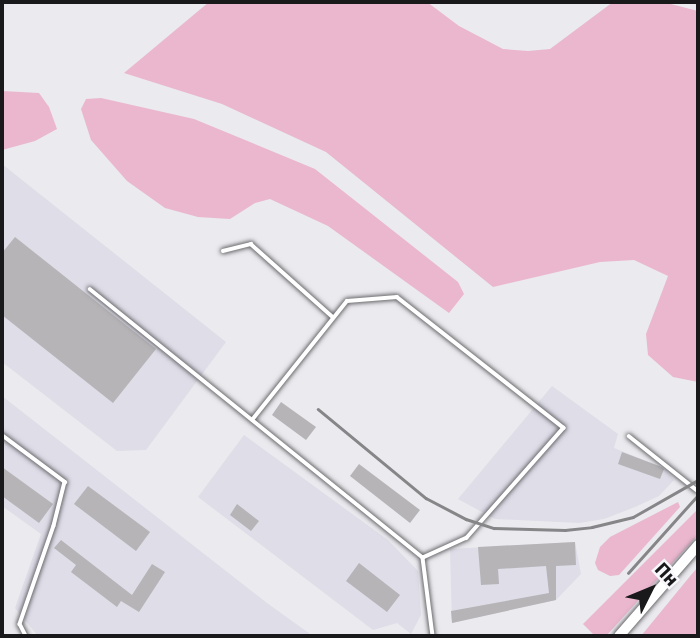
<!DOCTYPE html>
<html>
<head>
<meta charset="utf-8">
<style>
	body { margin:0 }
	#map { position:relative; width:700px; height:638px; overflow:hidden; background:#ebeaee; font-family:"Fira Sans",sans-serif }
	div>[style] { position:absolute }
	.built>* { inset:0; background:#dedde8 }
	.green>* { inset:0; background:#eab7cf }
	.building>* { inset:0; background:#b6b4b7 }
	.roads { filter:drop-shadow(0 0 2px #6b6a6e) drop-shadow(0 0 2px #6b6a6e) }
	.lane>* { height:3.5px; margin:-1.75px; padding:0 1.75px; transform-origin:1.75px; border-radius:1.75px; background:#fff }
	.secondary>* { height:10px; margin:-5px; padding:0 5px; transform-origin:5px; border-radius:5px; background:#fff }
	.rail>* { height:2.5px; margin:-1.25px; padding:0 1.25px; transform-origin:1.25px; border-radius:1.25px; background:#868588 }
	span { translate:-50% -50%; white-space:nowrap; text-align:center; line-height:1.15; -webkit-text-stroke:7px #f8f7fb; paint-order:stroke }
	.frame { position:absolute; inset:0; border:4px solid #19181a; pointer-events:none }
	.north { position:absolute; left:616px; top:554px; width:70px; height:70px; -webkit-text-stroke:5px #f8f7fb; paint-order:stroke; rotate:47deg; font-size:19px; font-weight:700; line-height:28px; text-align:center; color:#19181a }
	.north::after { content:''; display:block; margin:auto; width:24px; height:32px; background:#19181a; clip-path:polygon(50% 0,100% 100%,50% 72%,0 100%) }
</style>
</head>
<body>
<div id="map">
	<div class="built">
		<div style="clip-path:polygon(2px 164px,226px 342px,146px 450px,117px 451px,2px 362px)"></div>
		<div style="clip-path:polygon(552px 386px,618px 434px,614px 448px,664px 468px,674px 480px,659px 496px,635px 507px,604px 519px,579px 523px,495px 519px,458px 499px)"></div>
		<div style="clip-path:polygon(2px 396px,267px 603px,313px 636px,38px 636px,15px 608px,41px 534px,2px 506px)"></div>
		<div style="clip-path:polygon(244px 435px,388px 540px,418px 571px,421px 615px,411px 634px,397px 623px,373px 630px,198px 497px)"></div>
		<div style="clip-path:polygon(575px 542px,581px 574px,556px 600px,452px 623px,450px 549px)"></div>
	</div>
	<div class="green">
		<div style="clip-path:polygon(209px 2px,427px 2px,459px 26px,503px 49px,528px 51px,550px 49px,613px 2px,663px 2px,698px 11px,698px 382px,673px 377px,648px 355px,646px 334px,668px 276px,634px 260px,600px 262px,493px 287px,326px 152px,222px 104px,124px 73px)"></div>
		<div style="clip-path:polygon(2px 91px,39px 93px,49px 107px,57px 129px,35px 141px,2px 150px)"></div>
		<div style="clip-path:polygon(101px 98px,194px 119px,315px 169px,458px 282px,464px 294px,449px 313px,328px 226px,270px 199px,255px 203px,230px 219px,198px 217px,165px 208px,127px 181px,91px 140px,81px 109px,86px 99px)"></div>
		<div style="clip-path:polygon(678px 502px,680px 507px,619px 575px,610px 576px,598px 570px,595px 563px,600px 547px,610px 537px)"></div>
		<div style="clip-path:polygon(698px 509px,698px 535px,606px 636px,595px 636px,583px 624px)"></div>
		<div style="clip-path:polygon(698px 567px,698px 636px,641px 636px,691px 575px)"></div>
	</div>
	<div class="building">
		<div style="clip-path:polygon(15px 237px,156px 349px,113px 403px,2px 315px,2px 253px)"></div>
		<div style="clip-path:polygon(281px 402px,316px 427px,306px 440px,272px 415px)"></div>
		<div style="clip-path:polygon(622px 452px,659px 466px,664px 469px,660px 479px,618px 464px)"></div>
		<div style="clip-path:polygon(359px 464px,420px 510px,410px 523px,350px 476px)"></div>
		<div style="clip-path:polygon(2px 467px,53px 504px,39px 523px,2px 496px)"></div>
		<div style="clip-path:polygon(88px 486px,150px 532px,136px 551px,74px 504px)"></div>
		<div style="clip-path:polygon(237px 504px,259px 521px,251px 531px,230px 515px)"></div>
		<div style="clip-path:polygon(61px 540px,132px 595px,152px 564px,165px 572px,139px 612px,121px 601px,117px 607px,71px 572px,76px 565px,54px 548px)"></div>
		<div style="clip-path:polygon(575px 542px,576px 565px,556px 566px,556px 600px,452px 623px,451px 611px,549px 593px,546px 566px,498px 569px,499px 584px,481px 585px,478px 547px)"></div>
		<div style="clip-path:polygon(359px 563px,400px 595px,387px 612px,346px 581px)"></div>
	</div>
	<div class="roads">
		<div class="lane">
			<div style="left:223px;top:251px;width:29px;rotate:-14deg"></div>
			<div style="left:251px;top:244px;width:110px;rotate:41.7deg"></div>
			<div style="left:90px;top:289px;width:428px;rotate:38.9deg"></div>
			<div style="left:423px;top:558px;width:79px;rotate:82.7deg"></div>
			<div style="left:252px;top:420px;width:152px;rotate:-51.4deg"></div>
			<div style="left:347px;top:301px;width:50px;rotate:-4.6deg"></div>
			<div style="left:397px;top:297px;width:212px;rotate:38.1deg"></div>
			<div style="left:564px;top:428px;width:147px;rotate:131.4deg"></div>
			<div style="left:467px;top:538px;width:48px;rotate:155.6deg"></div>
			<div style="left:2px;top:435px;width:79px;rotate:36.7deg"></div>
			<div style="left:65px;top:482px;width:45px;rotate:104deg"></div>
			<div style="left:54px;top:526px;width:104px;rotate:109.1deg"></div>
			<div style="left:20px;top:624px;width:13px;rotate:63deg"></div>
			<div style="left:629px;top:436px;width:88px;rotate:38.6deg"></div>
		</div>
		<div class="secondary">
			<div style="left:619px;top:636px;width:121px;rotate:-49deg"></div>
		</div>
	</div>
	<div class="rail">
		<div style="left:318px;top:409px;width:140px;rotate:39.5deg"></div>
		<div style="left:426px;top:498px;width:45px;rotate:27.7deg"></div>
		<div style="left:466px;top:519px;width:29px;rotate:18deg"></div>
		<div style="left:494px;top:528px;width:71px;rotate:1.6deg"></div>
		<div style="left:565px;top:530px;width:27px;rotate:-6deg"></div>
		<div style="left:592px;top:527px;width:42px;rotate:-13.7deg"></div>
		<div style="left:633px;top:517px;width:75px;rotate:-29.6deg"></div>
		<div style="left:628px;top:573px;width:105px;rotate:-48.1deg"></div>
	</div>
	<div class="frame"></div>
	<div class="north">Пн</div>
</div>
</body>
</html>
